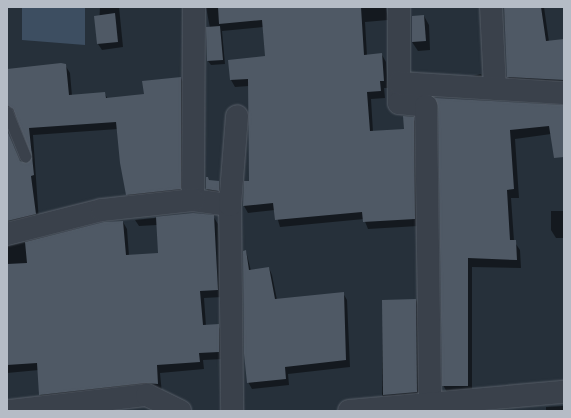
<!DOCTYPE html>
<html>
<head>
<meta charset="utf-8">
<style>
	body { margin:0 }
	#map { position:relative; width:571px; height:418px; overflow:hidden; background:#26303a; font-family:Roboto,sans-serif }
	div>[style] { position:absolute }
	.water>* { inset:0; background:#3d4e61 }
	.shadow>* { inset:0; background:#0007 }
	.building>* { inset:0; background:#4f5965 }
	.roads { filter:drop-shadow(0 0 1px #585f69) drop-shadow(0 0 1px #585f69) }
	.lane>* { height:11px; margin:-5.5px; padding:0 5.5px; transform-origin:5.5px; border-radius:5.5px; background:#3a414b }
	.street>* { height:22px; margin:-11px; padding:0 11px; transform-origin:11px; border-radius:11px; background:#3a414b }
	span { translate:-50% -50%; white-space:nowrap; text-align:center; line-height:1.15; -webkit-text-stroke:3px #1f2630; paint-order:stroke }
	.frame { position:absolute; inset:0; border:8px solid #b5bcc6; pointer-events:none }
</style>
</head>
<body>
<div id="map">
	<div class="water">
		<div style="clip-path:polygon(22px 7px,85px 7px,85px 45px,22px 40px)"></div>
	</div>
	<div class="shadow">
		<div style="clip-path:polygon(100px 7px,119px 7px,123px 47px,102px 50px,98px 44px)"></div>
		<div style="clip-path:polygon(206px 7px,386px 7px,388px 20px,365px 22px,367px 56px,382px 55px,386px 62px,388px 88px,384px 88px,385px 98px,371px 99px,373px 132px,405px 130px,413px 118px,417px 125px,418px 226px,368px 229px,364px 219px,280px 227px,275px 210px,248px 213px,244px 206px,245px 182px,250px 182px,249px 86px,235px 87px,231px 80px,229px 61px,266px 57px,263px 27px,222px 31px,225px 64px,211px 65px,208px 61px,207px 28px,210px 28px)"></div>
		<div style="clip-path:polygon(504px 7px,544px 7px,549px 42px,564px 40px,564px 90px,513px 85px,508px 77px)"></div>
		<div style="clip-path:polygon(424px 16px,429px 25px,430px 50px,418px 51px,412px 42px,412px 17px)"></div>
		<div style="clip-path:polygon(65px 65px,70px 73px,72px 96px,104px 93px,108px 99px,145px 95px,181px 78px,185px 86px,184px 196px,131px 202px,127px 194px,118px 129px,33px 135px,39px 222px,7px 231px,7px 130px,19px 160px,27px 164px,32px 160px,32px 153px,17px 116px,9px 113px,7px 114px,7px 70px)"></div>
		<div style="clip-path:polygon(481px 74px,486px 82px,477px 83px,472px 76px)"></div>
		<div style="clip-path:polygon(440px 106px,564px 106px,564px 155px,551px 134px,515px 139px,519px 198px,511px 198px,514px 241px,520px 250px,521px 268px,472px 267px,472px 394px,448px 394px,443px 385px)"></div>
		<div style="clip-path:polygon(208px 178px,210px 181px,219px 182px,221px 195px,209px 193px,207px 189px)"></div>
		<div style="clip-path:polygon(551px 211px,564px 211px,564px 238px,556px 238px,551px 230px)"></div>
		<div style="clip-path:polygon(193px 214px,213px 216px,218px 224px,222px 297px,204px 298px,206px 326px,218px 325px,222px 333px,223px 359px,203px 360px,204px 369px,160px 373px,162px 394px,45px 402px,40px 395px,39px 370px,7px 373px,7px 246px,104px 223px,123px 222px,127px 229px,129px 256px,159px 254px,157px 225px,139px 226px,135px 220px)"></div>
		<div style="clip-path:polygon(246px 251px,251px 271px,269px 268px,272px 275px,277px 300px,343px 293px,347px 300px,350px 367px,288px 374px,289px 385px,252px 389px,248px 382px)"></div>
		<div style="clip-path:polygon(416px 300px,419px 307px,421px 399px,386px 402px,382px 395px,383px 301px)"></div>
		<div style="clip-path:polygon(564px 406px,564px 411px,546px 411px,546px 407px)"></div>
	</div>
	<div class="building">
		<div style="clip-path:polygon(218px 7px,361px 7px,364px 55px,382px 53px,384px 81px,380px 81px,381px 91px,367px 92px,370px 131px,404px 129px,403px 116px,414px 117px,415px 219px,363px 222px,362px 212px,275px 220px,273px 203px,243px 206px,244px 181px,249px 181px,248px 79px,230px 80px,228px 60px,265px 56px,262px 20px,219px 24px)"></div>
		<div style="clip-path:polygon(504px 7px,541px 7px,546px 41px,564px 39px,564px 80px,507px 77px)"></div>
		<div style="clip-path:polygon(115px 13px,118px 42px,97px 44px,94px 16px)"></div>
		<div style="clip-path:polygon(424px 15px,426px 41px,412px 42px,412px 16px)"></div>
		<div style="clip-path:polygon(220px 26px,223px 60px,207px 61px,206px 27px)"></div>
		<div style="clip-path:polygon(61px 63px,66px 64px,69px 95px,105px 92px,106px 98px,144px 94px,142px 81px,181px 77px,181px 189px,126px 195px,120px 163px,116px 122px,29px 128px,34px 175px,31px 176px,36px 214px,7px 221px,7px 130px,20px 161px,27px 163px,32px 157px,13px 109px,7px 105px,7px 69px)"></div>
		<div style="clip-path:polygon(435px 98px,564px 105px,564px 157px,554px 158px,549px 126px,510px 130px,514px 189px,507px 190px,510px 240px,516px 240px,517px 260px,468px 258px,468px 386px,442px 386px,438px 106px)"></div>
		<div style="clip-path:polygon(206px 177px,208px 177px,209px 180px,219px 181px,219px 191px,206px 189px)"></div>
		<div style="clip-path:polygon(193px 213px,214px 215px,218px 290px,200px 291px,203px 325px,219px 324px,219px 352px,199px 353px,200px 362px,157px 365px,158px 384px,146px 383px,39px 395px,37px 363px,7px 365px,7px 264px,27px 263px,25px 242px,104px 222px,123px 221px,126px 255px,158px 253px,156px 217px,134px 219px)"></div>
		<div style="clip-path:polygon(246px 250px,249px 270px,269px 267px,275px 299px,344px 292px,346px 360px,285px 367px,286px 379px,247px 383px,244px 354px,243px 251px)"></div>
		<div style="clip-path:polygon(416px 299px,417px 392px,383px 395px,382px 300px)"></div>
	</div>
	<div class="roads">
		<div class="lane">
			<div style="left:7px;top:112px;width:48px;rotate:67.8deg"></div>
		</div>
		<div class="street">
			<div style="left:194px;top:7px;width:193px;rotate:90.3deg"></div>
			<div style="left:193px;top:200px;width:37px;rotate:8deg"></div>
			<div style="left:230px;top:205px;width:206px;rotate:89.4deg"></div>
			<div style="left:399px;top:7px;width:96px;rotate:90deg"></div>
			<div style="left:399px;top:103px;width:27px;rotate:6deg"></div>
			<div style="left:426px;top:106px;width:297px;rotate:89.2deg"></div>
			<div style="left:491px;top:7px;width:82px;rotate:87.2deg"></div>
			<div style="left:399px;top:83px;width:165px;rotate:3.5deg"></div>
			<div style="left:230px;top:205px;width:89px;rotate:-85.5deg"></div>
			<div style="left:7px;top:234px;width:98px;rotate:-14.2deg"></div>
			<div style="left:102px;top:210px;width:92px;rotate:-6.3deg"></div>
			<div style="left:10px;top:411px;width:138px;rotate:-6.7deg"></div>
			<div style="left:147px;top:395px;width:37px;rotate:26deg"></div>
			<div style="left:349px;top:411px;width:216px;rotate:-5.1deg"></div>
		</div>
	</div>
	<div class="frame"></div>
</div>
</body>
</html>
